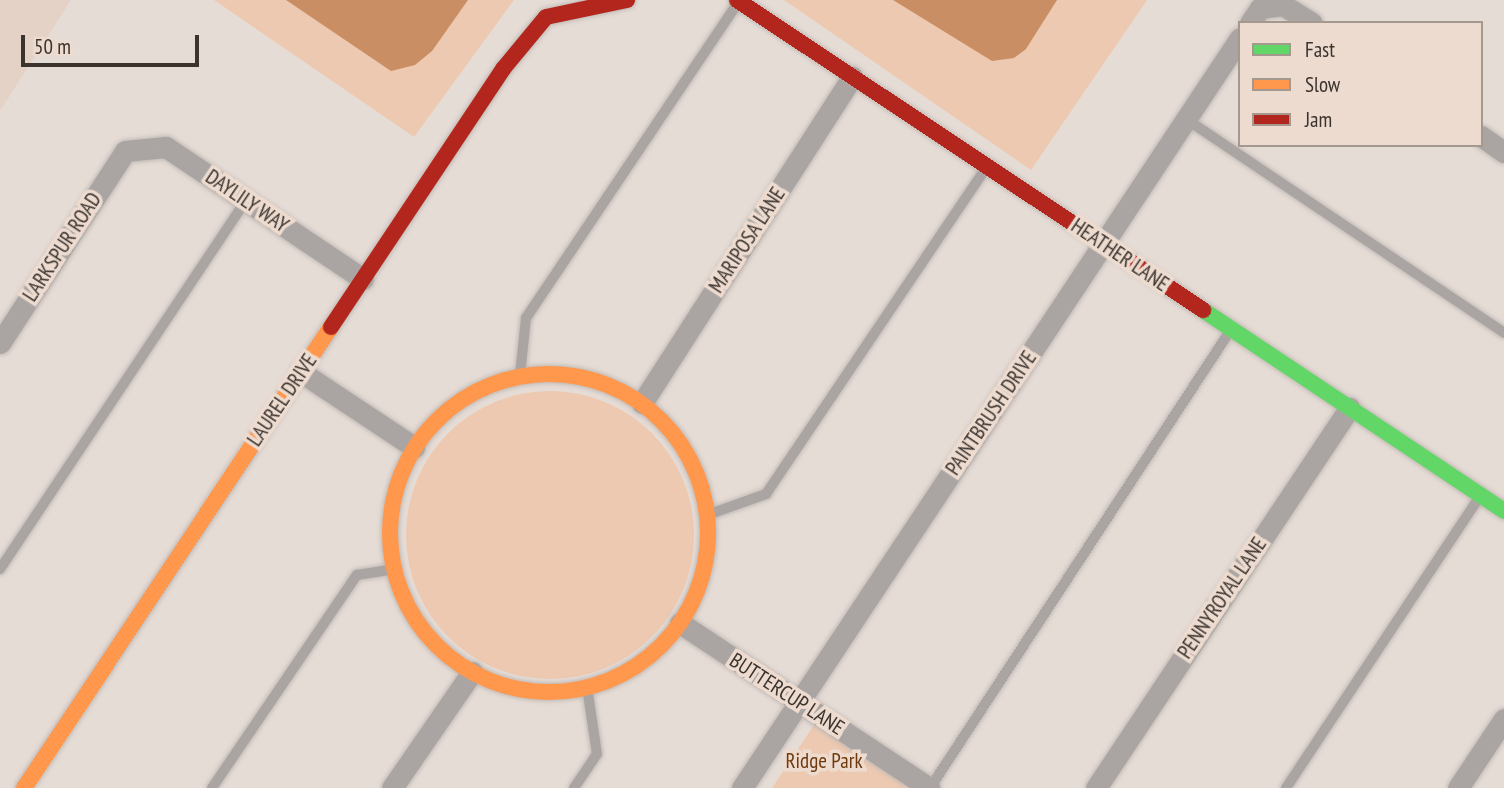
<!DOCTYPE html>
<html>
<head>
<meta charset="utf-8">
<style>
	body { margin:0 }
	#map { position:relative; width:1504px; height:788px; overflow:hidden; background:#e6dcd6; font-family:"PT Sans Narrow",sans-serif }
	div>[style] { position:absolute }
	.built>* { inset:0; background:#e5d2c7 }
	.green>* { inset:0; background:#edc9b1 }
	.round { border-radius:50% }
	.water>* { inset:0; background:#c98e63 }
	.roads { filter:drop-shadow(0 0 2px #c2bbb6) drop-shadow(0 0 2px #c2bbb6) }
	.lane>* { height:10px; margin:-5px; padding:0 5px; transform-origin:5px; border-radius:5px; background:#aaa5a3 }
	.street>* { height:21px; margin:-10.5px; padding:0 10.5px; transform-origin:10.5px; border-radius:10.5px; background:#aaa5a3 }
	.fast>* { height:16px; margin:-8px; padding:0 8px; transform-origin:8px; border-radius:8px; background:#63d668 }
	.slow>* { height:16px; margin:-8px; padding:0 8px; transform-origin:8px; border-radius:8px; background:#ff974d }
	.slow>.ring { margin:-8px; padding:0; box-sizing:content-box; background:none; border:16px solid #ff974d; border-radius:50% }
	.jam>* { height:16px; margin:-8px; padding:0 8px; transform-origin:8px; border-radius:8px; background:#b3261e }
	span { translate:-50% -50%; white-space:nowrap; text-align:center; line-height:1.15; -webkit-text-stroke:7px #eddbcf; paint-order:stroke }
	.street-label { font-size:21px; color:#3a332e }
	.park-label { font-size:21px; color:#703a0f }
	.legend { position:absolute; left:1238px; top:21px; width:245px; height:126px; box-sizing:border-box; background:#eddbcf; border:2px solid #a5988f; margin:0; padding:9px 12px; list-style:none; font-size:21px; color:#3a332e }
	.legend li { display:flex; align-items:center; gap:14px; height:35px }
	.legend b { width:35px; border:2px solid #a5988f }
	.scale { position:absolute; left:21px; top:35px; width:178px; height:32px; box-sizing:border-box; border:4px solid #3a332e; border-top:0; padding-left:9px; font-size:21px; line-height:24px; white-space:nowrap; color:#3a332e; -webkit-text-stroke:5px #eddbcf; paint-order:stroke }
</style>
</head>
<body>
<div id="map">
	<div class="built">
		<div style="clip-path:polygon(0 0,71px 0,0 111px)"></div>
	</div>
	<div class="green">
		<div style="clip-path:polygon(214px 0,514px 0,414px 137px)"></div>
		<div style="clip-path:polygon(784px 0,1147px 0,1031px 170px)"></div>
		<div class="round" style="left:406px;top:391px;width:288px;height:288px"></div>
		<div style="clip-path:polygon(816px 722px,913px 788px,772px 788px)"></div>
	</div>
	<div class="water">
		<div style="clip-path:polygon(286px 0,468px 0,432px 51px,415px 65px,391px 71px)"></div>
		<div style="clip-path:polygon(893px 0,1057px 0,1026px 49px,1014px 58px,992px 61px)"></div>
	</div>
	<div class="roads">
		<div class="lane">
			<div style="left:1186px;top:119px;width:383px;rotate:33.9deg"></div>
			<div style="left:520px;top:375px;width:57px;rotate:-84deg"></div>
			<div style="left:526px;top:318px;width:381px;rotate:-56.1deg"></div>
			<div style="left:707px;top:515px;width:63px;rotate:-19.6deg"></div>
			<div style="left:766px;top:494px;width:393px;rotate:-56deg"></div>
			<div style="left:0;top:569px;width:443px;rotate:-56.3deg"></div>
			<div style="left:212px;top:788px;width:258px;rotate:-55.8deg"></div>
			<div style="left:357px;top:575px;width:37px;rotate:-9deg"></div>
			<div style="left:574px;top:788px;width:41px;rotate:-55.9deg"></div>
			<div style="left:597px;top:754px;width:68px;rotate:-98.5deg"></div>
			<div style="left:930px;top:788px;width:547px;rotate:-56.72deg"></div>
			<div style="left:1286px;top:788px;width:351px;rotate:-56.4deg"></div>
		</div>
		<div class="street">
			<div style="left:1250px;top:23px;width:18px;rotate:-56deg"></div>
			<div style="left:1260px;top:8px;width:23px;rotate:-7deg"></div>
			<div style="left:1283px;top:5px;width:34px;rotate:32deg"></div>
			<div style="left:1481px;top:136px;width:28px;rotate:35deg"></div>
			<div style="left:0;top:343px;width:229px;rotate:-56.9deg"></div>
			<div style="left:125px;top:151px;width:41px;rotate:-5.6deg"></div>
			<div style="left:166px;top:147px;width:237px;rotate:33.8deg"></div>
			<div style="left:301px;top:372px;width:136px;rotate:33.6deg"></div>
			<div style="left:642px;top:403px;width:388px;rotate:-57.2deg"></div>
			<div style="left:680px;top:623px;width:299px;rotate:33.5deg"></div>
			<div style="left:392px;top:788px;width:141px;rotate:-55.4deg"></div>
			<div style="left:742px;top:788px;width:900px;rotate:-56.42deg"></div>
			<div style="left:1096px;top:788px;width:457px;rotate:-56.3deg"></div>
			<div style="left:1458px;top:788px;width:83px;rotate:-56.3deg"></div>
		</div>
		<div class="fast">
			<div style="left:1203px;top:310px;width:362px;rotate:33.7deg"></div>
		</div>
		<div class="slow">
			<div class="ring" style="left:390px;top:374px;width:302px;height:302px"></div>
			<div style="left:24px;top:788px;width:554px;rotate:-56.34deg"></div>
		</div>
		<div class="jam">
			<div style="left:737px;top:0;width:560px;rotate:33.63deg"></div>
			<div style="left:331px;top:327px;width:310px;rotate:-56.3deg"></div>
			<div style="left:503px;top:69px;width:67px;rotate:-50.4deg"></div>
			<div style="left:546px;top:17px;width:83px;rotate:-11.9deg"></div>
		</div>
	</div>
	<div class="street-label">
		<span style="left:247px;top:201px;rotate:34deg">DAYLILY WAY</span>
		<span style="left:747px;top:240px;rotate:-57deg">MARIPOSA LANE</span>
		<span style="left:62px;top:247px;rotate:-57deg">LARKSPUR ROAD</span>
		<span style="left:1120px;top:255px;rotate:34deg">HEATHER LANE</span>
		<span style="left:282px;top:400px;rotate:-56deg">LAUREL DRIVE</span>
		<span style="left:991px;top:413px;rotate:-56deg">PAINTBRUSH DRIVE</span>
		<span style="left:1222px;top:598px;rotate:-56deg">PENNYROYAL LANE</span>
		<span style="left:787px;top:694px;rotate:33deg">BUTTERCUP LANE</span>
	</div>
	<div class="park-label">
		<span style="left:824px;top:761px">Ridge Park</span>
	</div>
	<ul class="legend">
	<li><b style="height:9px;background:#63d668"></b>Fast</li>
	<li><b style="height:9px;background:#ff974d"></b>Slow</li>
	<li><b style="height:9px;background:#b3261e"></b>Jam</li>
	</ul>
	<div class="scale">50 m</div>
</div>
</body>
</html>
